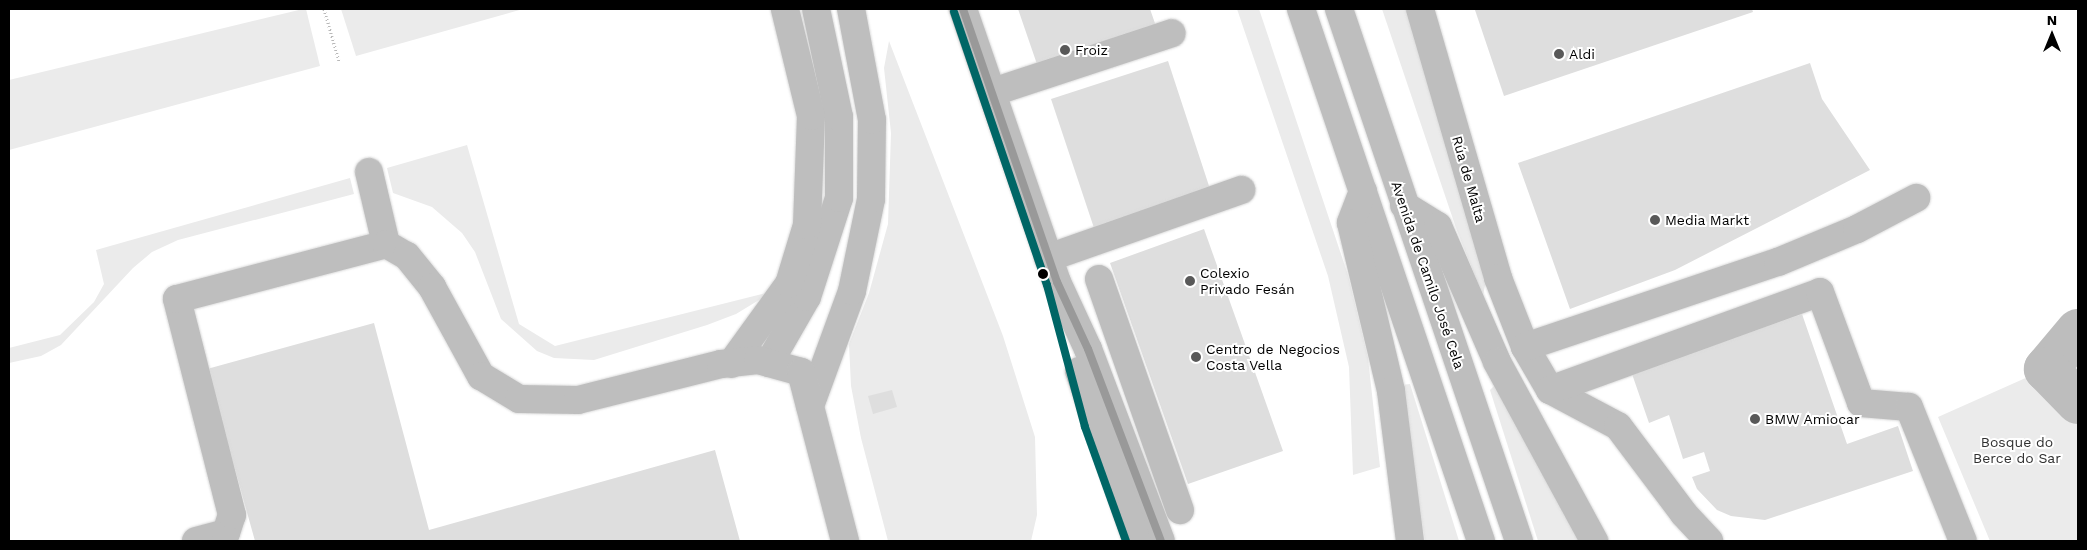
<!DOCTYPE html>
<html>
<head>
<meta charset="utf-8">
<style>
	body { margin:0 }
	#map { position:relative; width:2087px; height:550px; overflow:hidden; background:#fff; font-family:"Work Sans",sans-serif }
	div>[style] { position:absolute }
	.green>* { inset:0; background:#ebebeb }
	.river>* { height:44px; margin:-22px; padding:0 22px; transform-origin:22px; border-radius:22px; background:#bdbdbd }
	.building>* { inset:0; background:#dedede }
	.path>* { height:3px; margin-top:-1.5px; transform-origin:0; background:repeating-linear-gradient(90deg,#b9b9b9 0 1px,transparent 0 3.5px) }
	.roads { filter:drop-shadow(0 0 1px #dbdbdb) drop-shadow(0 0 1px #dbdbdb) }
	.minor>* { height:28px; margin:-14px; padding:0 14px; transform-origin:14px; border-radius:14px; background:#bebebe }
	.highway>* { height:28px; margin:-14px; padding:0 14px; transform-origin:14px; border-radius:14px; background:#bebebe }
	.bus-1>* { height:8px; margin:-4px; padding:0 4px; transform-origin:4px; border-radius:4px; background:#999 }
	.bus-2>* { height:8px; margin:-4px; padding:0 4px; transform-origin:4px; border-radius:4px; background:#066 }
	.dots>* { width:14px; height:14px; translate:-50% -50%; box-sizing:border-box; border:2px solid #fff; border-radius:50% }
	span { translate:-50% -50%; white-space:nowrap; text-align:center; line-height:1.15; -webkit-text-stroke:4px #fff; paint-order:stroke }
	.poi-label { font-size:14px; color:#000 }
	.left { translate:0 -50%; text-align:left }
	.street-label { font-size:14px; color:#000 }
	.park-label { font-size:14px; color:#313131 }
	.frame { position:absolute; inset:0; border:10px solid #000; pointer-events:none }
	.north { position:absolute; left:2027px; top:10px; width:50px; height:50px; -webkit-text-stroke:4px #fff; paint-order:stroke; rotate:0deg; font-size:14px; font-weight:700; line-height:20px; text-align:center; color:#000 }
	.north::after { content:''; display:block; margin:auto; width:18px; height:22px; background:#000; clip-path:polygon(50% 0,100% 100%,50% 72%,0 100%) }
</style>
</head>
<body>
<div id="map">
	<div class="green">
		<div style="clip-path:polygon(303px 9px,306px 9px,320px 66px,9px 150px,9px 80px)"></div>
		<div style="clip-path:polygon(341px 9px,523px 9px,356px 56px)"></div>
		<div style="clip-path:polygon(1237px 9px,1259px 9px,1348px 275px,1368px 358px,1380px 467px,1353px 475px,1349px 367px,1328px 276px)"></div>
		<div style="clip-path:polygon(1382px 9px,1406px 9px,1486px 280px,1483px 296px,1456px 228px)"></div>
		<div style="clip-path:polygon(889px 41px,1003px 336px,1035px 437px,1037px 515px,1031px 541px,888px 541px,861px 438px,851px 386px,849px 344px,869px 293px,888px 224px,891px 133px,884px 68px)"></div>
		<div style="clip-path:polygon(467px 145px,519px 324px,555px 346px,774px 291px,736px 314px,707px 325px,594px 360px,554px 358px,537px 351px,501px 319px,475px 252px,462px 233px,432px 207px,393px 193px,387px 168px)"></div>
		<div style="clip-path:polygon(350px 178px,354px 194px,178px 240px,152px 252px,133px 268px,61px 345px,41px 356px,9px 363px,9px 348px,60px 335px,94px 302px,104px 284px,96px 250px)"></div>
		<div style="clip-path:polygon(2078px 331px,2078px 541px,1990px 541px,1938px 417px,2046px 369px)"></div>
		<div style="clip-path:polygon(1410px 384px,1459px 541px,1425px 541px,1401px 385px)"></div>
		<div style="clip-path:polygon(1495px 385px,1583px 541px,1538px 541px,1490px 390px)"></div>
	</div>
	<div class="river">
		<div style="left:2078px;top:331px;width:50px;rotate:130.1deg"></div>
		<div style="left:2046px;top:369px;width:46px;rotate:45.9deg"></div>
	</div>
	<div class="building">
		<div style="clip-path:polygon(1018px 9px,1150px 9px,1157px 29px,1039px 70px)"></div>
		<div style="clip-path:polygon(1479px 9px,1752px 9px,1753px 12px,1504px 96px,1475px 10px)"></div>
		<div style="clip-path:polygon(1168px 61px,1211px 192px,1095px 231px,1051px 99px)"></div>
		<div style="clip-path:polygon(1810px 63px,1822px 99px,1870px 170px,1675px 270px,1570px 309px,1518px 163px)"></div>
		<div style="clip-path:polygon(1204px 229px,1283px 451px,1188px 484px,1110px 263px)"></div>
		<div style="clip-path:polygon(1802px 314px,1847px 444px,1898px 426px,1913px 471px,1765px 520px,1731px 516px,1717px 510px,1697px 489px,1692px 477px,1710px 471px,1704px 452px,1683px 459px,1669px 415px,1649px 423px,1632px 374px)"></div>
		<div style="clip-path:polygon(374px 323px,429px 530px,715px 450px,740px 541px,255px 541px,207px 369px)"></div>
		<div style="clip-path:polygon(892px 390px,897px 407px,873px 414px,868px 396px)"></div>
	</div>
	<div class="path">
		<div style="left:324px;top:9px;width:54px;rotate:73.9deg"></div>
	</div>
	<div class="roads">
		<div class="minor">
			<div style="left:963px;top:9px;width:289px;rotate:71deg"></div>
			<div style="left:1057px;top:282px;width:74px;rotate:65.2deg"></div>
			<div style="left:1088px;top:349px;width:205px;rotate:69.2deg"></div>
			<div style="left:1420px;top:9px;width:280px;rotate:73.8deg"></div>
			<div style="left:1498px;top:278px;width:74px;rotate:68.6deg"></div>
			<div style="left:1525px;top:347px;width:50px;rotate:59.8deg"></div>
			<div style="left:1550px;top:390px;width:77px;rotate:27.9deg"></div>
			<div style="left:1618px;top:426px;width:110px;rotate:53.1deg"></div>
			<div style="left:1684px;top:514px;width:37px;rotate:47deg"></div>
			<div style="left:993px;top:92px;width:188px;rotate:-18.2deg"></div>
			<div style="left:369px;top:172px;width:74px;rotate:76.7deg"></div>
			<div style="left:1048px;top:258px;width:205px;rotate:-19.4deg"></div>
			<div style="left:1099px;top:279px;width:245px;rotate:70.7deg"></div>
			<div style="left:1525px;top:347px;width:267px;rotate:-18.6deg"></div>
			<div style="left:1778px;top:262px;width:86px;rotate:-22.7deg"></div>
			<div style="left:1857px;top:229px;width:67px;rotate:-27.7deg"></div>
			<div style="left:769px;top:363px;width:76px;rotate:-60.1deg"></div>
			<div style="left:807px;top:297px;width:104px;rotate:-72.1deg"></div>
			<div style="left:839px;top:198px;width:81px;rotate:-90deg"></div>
			<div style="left:839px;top:117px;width:110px;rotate:-102deg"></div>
			<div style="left:731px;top:364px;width:99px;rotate:-54.1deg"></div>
			<div style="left:789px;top:284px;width:62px;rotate:-73deg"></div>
			<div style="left:807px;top:225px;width:109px;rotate:-87.9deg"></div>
			<div style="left:811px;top:116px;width:110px;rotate:-103.7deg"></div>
			<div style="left:1079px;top:371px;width:180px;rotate:71.2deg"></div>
			<div style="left:1550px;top:390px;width:287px;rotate:-19.9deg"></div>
			<div style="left:1820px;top:292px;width:118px;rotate:69.7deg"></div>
			<div style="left:1861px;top:403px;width:48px;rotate:4.8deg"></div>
			<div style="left:1909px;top:407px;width:144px;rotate:68.1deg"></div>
			<div style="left:810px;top:406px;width:122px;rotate:-69.9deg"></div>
			<div style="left:852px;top:291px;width:94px;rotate:-78.3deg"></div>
			<div style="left:871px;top:199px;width:79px;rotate:-89.3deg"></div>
			<div style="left:872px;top:120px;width:113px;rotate:-100.7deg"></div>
			<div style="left:196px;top:541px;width:31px;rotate:-15deg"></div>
			<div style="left:226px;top:533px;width:19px;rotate:-72deg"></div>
			<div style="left:232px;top:515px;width:223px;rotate:-104.3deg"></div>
			<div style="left:177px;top:299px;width:216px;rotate:-14.7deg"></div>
			<div style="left:386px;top:244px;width:24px;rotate:30deg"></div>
			<div style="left:407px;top:256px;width:40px;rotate:51deg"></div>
			<div style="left:432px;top:287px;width:102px;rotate:61.2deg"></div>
			<div style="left:481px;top:376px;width:44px;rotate:31.2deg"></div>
			<div style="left:519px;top:399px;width:59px;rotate:1deg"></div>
			<div style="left:578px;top:400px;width:147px;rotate:-14.1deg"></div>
			<div style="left:721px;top:364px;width:37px;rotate:-6deg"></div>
			<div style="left:758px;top:360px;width:45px;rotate:15.6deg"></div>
			<div style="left:801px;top:372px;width:175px;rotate:75.4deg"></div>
		</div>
		<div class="highway">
			<div style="left:1301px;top:9px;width:562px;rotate:71.31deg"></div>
			<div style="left:1339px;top:9px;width:562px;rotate:71.31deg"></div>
			<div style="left:1363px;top:191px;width:34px;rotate:111deg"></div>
			<div style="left:1351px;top:223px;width:173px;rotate:76.6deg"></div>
			<div style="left:1391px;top:391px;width:151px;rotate:82.8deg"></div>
			<div style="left:1404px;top:205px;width:40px;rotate:32deg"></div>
			<div style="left:1438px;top:226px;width:148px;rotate:66.5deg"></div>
			<div style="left:1497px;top:362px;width:204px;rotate:61.5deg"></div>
		</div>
	</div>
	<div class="bus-1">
		<div style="left:963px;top:9px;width:289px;rotate:71deg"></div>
		<div style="left:1057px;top:282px;width:74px;rotate:65.2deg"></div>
		<div style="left:1088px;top:349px;width:205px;rotate:69.2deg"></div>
	</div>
	<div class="bus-2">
		<div style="left:954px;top:12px;width:288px;rotate:71.2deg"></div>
		<div style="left:1047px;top:285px;width:147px;rotate:75deg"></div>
		<div style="left:1085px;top:427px;width:121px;rotate:70.2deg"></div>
	</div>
	<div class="dots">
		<div style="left:1065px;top:50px;background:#595959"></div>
		<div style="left:1559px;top:54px;background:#595959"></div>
		<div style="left:1655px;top:220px;background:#595959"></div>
		<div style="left:1043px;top:274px;background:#000"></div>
		<div style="left:1190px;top:281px;background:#595959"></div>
		<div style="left:1196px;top:357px;background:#595959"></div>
		<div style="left:1755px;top:419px;background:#595959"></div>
	</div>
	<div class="poi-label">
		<span class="left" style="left:1075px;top:50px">Froiz</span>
		<span class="left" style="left:1569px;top:54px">Aldi</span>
		<span class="left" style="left:1665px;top:220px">Media Markt</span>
		<span class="left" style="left:1200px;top:281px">Colexio<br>Privado Fesán</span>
		<span class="left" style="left:1206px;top:357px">Centro de Negocios<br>Costa Vella</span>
		<span class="left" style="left:1765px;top:419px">BMW Amiocar</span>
	</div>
	<div class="street-label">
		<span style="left:1469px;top:179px;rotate:74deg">Rúa de Malta</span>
		<span style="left:1428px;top:275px;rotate:71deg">Avenida de Camilo José Cela</span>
	</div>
	<div class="park-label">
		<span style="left:2017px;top:450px">Bosque do<br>Berce do Sar</span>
	</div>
	<div class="frame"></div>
	<div class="north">N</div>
</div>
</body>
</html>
